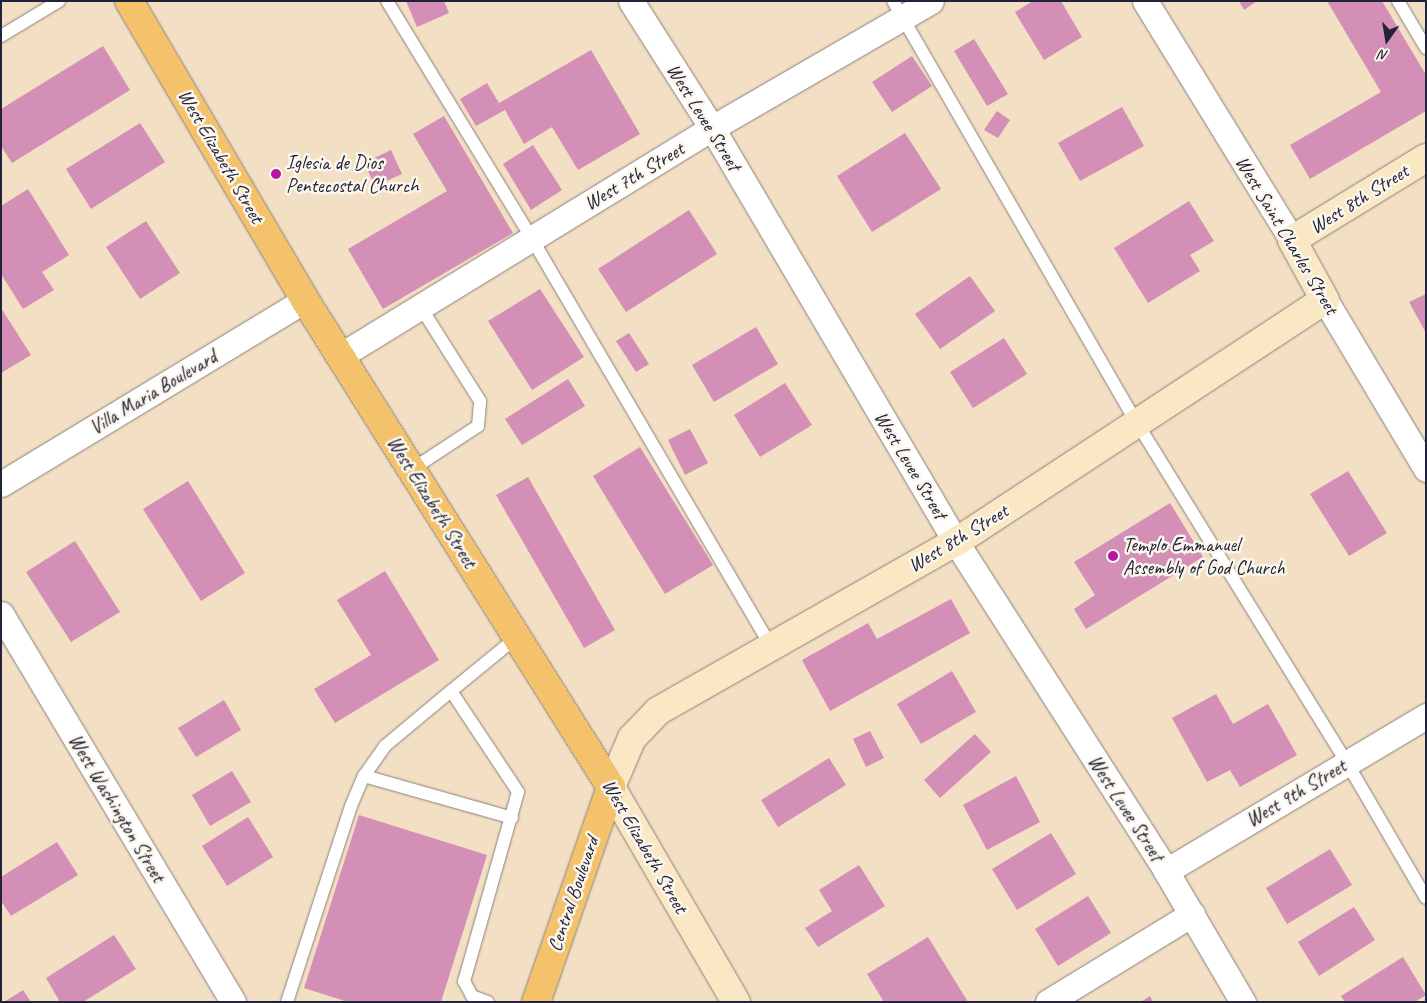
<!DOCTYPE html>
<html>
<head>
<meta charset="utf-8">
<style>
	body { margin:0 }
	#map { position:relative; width:1427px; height:1003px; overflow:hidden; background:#f3dfc3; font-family:Caveat,sans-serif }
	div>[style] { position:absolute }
	.building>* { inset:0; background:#d38fb5 }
	.roads { filter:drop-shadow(0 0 1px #8a807f) drop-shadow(0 0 1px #8a807f) }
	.lane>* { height:12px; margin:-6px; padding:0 6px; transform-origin:6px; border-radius:6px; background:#fff }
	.street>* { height:25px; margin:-12.5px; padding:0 12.5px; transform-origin:12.5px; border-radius:12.5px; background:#fff }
	.secondary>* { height:28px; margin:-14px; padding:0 14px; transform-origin:14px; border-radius:14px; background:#fae7c3 }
	.primary>* { height:28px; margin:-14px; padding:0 14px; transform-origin:14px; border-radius:14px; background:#f3c26a }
	.dots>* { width:14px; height:14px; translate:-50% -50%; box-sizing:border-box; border:2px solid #fbf7ec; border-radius:50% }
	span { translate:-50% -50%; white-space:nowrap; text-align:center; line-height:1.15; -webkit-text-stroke:5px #fbf7ec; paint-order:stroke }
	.street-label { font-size:20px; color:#22223b }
	.poi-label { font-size:20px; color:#22223b }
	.left { translate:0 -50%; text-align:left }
	.frame { position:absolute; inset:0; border:2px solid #22223b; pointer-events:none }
	.north { position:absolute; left:1362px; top:15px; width:50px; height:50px; -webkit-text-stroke:4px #fbf7ec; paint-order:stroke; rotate:193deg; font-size:14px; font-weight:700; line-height:20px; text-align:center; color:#22223b }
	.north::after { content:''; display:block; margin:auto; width:18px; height:22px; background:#22223b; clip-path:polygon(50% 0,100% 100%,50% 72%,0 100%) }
</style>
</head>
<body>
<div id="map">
	<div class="building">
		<div style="clip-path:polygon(406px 1px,444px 1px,449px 13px,417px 27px)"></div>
		<div style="clip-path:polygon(1033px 1px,1061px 1px,1082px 37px,1044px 60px,1015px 12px)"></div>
		<div style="clip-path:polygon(1239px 1px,1257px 1px,1244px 10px)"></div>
		<div style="clip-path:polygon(1327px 1px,1382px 1px,1426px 75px,1426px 111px,1310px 179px,1290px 145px,1381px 92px)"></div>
		<div style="clip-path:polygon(974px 39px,1008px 94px,987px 106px,954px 51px)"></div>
		<div style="clip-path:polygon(103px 46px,130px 90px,12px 163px,1px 146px,1px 109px)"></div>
		<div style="clip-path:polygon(591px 50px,640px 134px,578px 170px,552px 127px,524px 144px,505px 110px,476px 126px,460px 99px,487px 83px,499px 103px)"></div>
		<div style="clip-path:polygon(912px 56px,932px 86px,892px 112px,872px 82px)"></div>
		<div style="clip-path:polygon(1122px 107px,1144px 146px,1080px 181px,1058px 143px)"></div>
		<div style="clip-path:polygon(997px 111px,1010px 120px,998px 138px,984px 130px)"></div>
		<div style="clip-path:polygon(444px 116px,513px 233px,383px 309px,348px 249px,447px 191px,413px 134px)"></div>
		<div style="clip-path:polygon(140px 123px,165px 162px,91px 209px,66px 169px)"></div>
		<div style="clip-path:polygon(905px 133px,941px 189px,872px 232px,837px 176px)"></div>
		<div style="clip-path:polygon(533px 145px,562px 190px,531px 210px,503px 164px)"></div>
		<div style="clip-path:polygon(391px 150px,402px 174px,375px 186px,364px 163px)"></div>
		<div style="clip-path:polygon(28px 189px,69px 255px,42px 272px,54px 290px,23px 309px,1px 274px,1px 206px)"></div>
		<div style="clip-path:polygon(1189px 201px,1214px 241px,1190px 255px,1200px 271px,1148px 303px,1114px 248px)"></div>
		<div style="clip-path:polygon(689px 210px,717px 254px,626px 312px,598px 269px)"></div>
		<div style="clip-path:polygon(146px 221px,180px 273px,140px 299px,106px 247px)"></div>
		<div style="clip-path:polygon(970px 276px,995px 311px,940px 349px,915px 314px)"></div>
		<div style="clip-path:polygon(540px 289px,584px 357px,532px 390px,488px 321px)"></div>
		<div style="clip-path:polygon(1426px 294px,1426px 333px,1409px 302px)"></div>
		<div style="clip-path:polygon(1px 308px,31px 355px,1px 373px)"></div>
		<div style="clip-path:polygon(756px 327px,778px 364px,714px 402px,692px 365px)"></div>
		<div style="clip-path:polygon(629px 333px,649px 364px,636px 372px,616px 341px)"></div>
		<div style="clip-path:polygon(1004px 338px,1027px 374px,973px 408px,950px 372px)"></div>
		<div style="clip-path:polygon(568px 379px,585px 406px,522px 445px,505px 419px)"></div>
		<div style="clip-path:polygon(785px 383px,812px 425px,760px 457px,734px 415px)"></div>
		<div style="clip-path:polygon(690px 429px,708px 463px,685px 475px,668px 440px)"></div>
		<div style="clip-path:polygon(640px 447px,713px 565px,665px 594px,593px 476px)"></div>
		<div style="clip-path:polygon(1348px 471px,1387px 533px,1349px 556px,1310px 494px)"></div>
		<div style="clip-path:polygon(528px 477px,615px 630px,584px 648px,496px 495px)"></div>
		<div style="clip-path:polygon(188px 481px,245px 573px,201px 601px,143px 509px)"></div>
		<div style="clip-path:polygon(1170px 503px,1203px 557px,1086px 629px,1074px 609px,1095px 595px,1074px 562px)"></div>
		<div style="clip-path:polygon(75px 541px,120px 612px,71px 642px,26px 572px)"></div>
		<div style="clip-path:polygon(385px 571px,439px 660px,335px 723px,314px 689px,371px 655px,337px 600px)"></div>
		<div style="clip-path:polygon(951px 599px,970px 633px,830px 711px,802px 660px,868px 623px,877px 639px)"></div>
		<div style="clip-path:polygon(952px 671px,976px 712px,921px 744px,897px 704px)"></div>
		<div style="clip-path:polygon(1216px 694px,1233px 724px,1268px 704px,1297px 755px,1240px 787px,1230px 770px,1207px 782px,1172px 718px)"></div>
		<div style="clip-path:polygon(224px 700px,241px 730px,196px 757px,178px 728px)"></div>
		<div style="clip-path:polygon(870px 731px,884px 758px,866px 767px,853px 739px)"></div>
		<div style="clip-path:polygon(975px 734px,991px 752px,940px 798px,924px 780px)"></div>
		<div style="clip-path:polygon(829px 758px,846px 785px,778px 827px,761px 800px)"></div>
		<div style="clip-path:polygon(232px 771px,251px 802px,210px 826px,192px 795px)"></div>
		<div style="clip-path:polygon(1016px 776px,1040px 822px,987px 850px,963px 805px)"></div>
		<div style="clip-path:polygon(359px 815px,487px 855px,441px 1002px,348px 1002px,304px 988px)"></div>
		<div style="clip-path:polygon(248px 817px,273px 857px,227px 886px,202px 846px)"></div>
		<div style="clip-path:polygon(1051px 833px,1076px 874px,1017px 910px,992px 869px)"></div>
		<div style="clip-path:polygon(57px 842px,78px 875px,11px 916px,1px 901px,1px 877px)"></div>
		<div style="clip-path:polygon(1330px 849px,1352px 885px,1287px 924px,1266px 888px)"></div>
		<div style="clip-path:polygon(859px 865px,885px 906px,818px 947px,805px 928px,832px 911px,819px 890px)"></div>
		<div style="clip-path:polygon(1088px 896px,1111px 933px,1058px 966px,1035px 929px)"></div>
		<div style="clip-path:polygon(1354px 907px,1375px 940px,1319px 976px,1298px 942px)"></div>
		<div style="clip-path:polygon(114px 935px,136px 969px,83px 1002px,60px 1002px,46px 978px)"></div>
		<div style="clip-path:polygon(928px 937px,968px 1002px,884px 1002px,867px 974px)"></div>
		<div style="clip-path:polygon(1403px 957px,1426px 995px,1415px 1002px,1345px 1002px,1341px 996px)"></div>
		<div style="clip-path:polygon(23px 990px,31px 1002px,4px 1002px)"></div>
		<div style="clip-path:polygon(1150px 996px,1153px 1002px,1141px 1002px)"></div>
	</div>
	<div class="roads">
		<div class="lane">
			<div style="left:387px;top:1px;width:279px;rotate:58.6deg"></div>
			<div style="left:532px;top:239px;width:473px;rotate:59.6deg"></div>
			<div style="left:893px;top:1px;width:487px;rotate:60deg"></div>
			<div style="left:1137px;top:423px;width:400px;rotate:58.3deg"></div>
			<div style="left:1347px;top:763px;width:156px;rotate:59.7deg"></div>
			<div style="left:1398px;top:1px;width:55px;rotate:59.2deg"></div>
			<div style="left:1px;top:36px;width:68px;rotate:-31.1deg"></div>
			<div style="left:411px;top:470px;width:80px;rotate:-33.3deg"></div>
			<div style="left:478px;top:426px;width:25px;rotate:-85deg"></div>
			<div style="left:480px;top:401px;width:112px;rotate:-122.3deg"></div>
			<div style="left:451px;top:691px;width:85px;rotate:-39.3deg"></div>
			<div style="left:364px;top:776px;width:154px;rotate:15.8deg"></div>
			<div style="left:287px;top:1002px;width:206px;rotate:-71.9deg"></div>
			<div style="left:351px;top:806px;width:33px;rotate:-67deg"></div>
			<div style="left:364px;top:776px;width:37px;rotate:-55deg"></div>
			<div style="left:385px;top:746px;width:86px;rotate:-39.8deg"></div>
			<div style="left:451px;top:691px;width:121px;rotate:56.4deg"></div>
			<div style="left:518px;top:792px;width:197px;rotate:105.9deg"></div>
			<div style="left:464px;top:981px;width:17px;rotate:62deg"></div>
			<div style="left:472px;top:996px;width:17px;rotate:21deg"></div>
		</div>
		<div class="street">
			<div style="left:631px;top:1px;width:151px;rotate:57.5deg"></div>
			<div style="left:712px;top:128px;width:481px;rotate:59.5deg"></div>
			<div style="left:956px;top:542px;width:390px;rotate:57.4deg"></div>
			<div style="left:1166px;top:871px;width:152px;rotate:59.6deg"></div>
			<div style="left:1145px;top:1px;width:281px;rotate:58.4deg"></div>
			<div style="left:1325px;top:300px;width:197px;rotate:59.1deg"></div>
			<div style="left:340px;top:356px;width:436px;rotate:-31.5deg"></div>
			<div style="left:712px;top:128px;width:253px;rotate:-30.1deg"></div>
			<div style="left:1px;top:484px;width:355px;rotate:-31.2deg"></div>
			<div style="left:1px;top:614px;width:452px;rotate:59.1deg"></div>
			<div style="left:1166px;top:871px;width:303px;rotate:-30.8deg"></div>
			<div style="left:1048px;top:1002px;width:169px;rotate:-31.4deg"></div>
		</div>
		<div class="secondary">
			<div style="left:736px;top:1002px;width:249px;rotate:-120.2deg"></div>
			<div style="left:611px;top:787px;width:53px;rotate:-66.8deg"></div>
			<div style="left:632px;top:738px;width:37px;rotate:-46deg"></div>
			<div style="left:658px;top:711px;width:343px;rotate:-29.6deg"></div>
			<div style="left:956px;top:542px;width:441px;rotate:-33.3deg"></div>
			<div style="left:1325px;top:300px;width:68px;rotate:-118.8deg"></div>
			<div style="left:1292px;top:240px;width:157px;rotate:-31.5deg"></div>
		</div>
		<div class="primary">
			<div style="left:129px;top:1px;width:347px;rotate:59.5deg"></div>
			<div style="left:305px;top:300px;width:575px;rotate:57.86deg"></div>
			<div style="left:611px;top:787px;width:228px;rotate:109.2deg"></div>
		</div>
	</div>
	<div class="dots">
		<div style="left:276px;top:174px;background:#b5179e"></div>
		<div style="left:1113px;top:556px;background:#b5179e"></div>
	</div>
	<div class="street-label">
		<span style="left:704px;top:117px;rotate:58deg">West Levee Street</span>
		<span style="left:221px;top:156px;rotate:60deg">West Elizabeth Street</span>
		<span style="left:634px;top:176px;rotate:-31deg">West 7th Street</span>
		<span style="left:1359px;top:199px;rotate:-32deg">West 8th Street</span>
		<span style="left:1287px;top:235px;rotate:59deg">West Saint Charles Street</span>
		<span style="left:153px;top:392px;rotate:-31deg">Villa Maria Boulevard</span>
		<span style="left:911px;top:465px;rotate:59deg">West Levee Street</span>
		<span style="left:432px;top:502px;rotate:58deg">West Elizabeth Street</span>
		<span style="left:958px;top:538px;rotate:-31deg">West 8th Street</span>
		<span style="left:1296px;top:793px;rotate:-31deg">West 9th Street</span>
		<span style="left:117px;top:808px;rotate:59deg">West Washington Street</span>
		<span style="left:1126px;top:808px;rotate:57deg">West Levee Street</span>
		<span style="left:645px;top:846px;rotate:60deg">West Elizabeth Street</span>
		<span style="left:573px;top:894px;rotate:-71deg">Central Boulevard</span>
	</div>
	<div class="poi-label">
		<span class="left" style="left:286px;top:174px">Iglesia de Dios<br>Pentecostal Church</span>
		<span class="left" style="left:1123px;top:556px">Templo Emmanuel<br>Assembly of God Church</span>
	</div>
	<div class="frame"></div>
	<div class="north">N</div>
</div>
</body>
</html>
